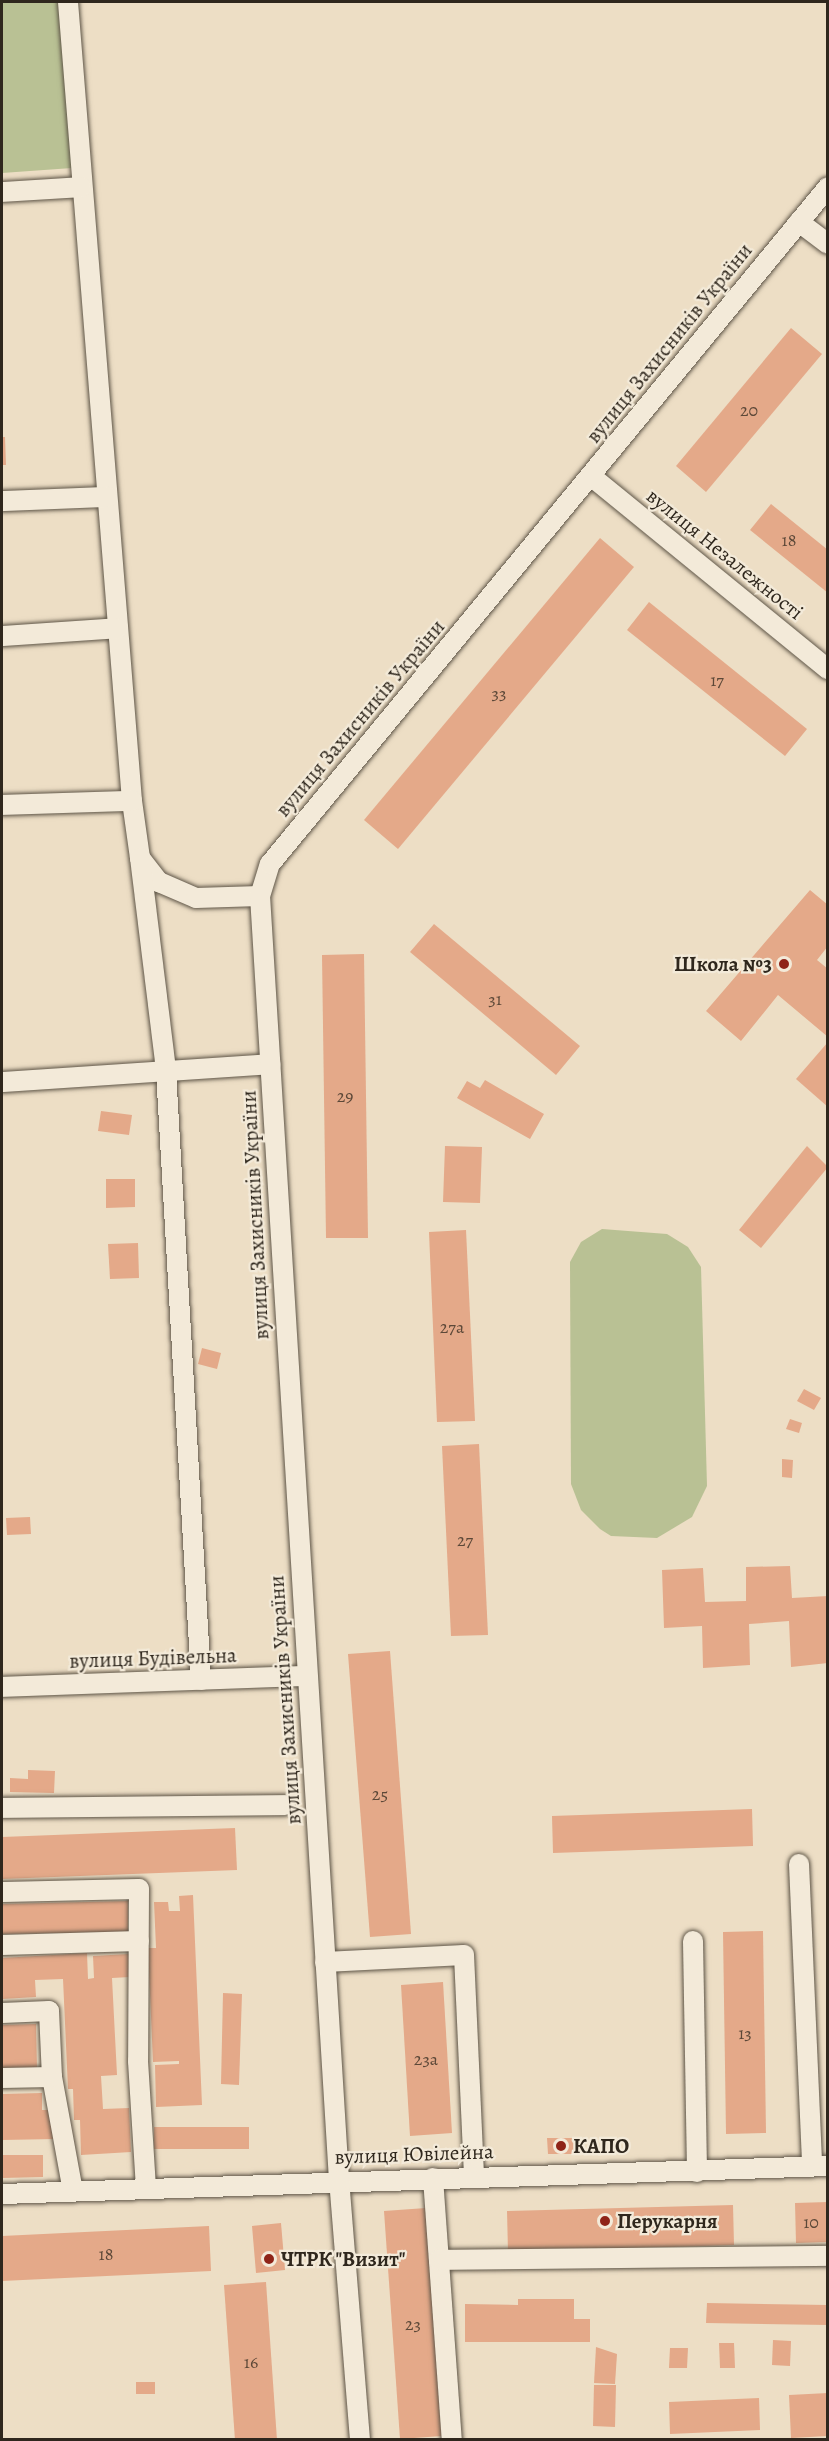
<!DOCTYPE html>
<html>
<head>
<meta charset="utf-8">
<style>
	body { margin:0 }
	#map { position:relative; width:829px; height:2441px; overflow:hidden; background:#eddec5; font-family:Alegreya,serif }
	div>[style] { position:absolute }
	.green>* { inset:0; background:#b9c194 }
	.building>* { inset:0; background:#e4a989 }
	.roads { filter:drop-shadow(0 0 2px #5e5547) drop-shadow(0 0 2px #5e5547) }
	.minor>* { height:20px; margin:-10px; padding:0 10px; transform-origin:10px; border-radius:10px; background:#f3ead9 }
	.dots>* { width:16px; height:16px; translate:-50% -50%; box-sizing:border-box; border:3px solid #f3ead9; border-radius:50% }
	span { translate:-50% -50%; white-space:nowrap; text-align:center; line-height:1.15; -webkit-text-stroke:4.5px #f3ead9; paint-order:stroke }
	.number-label { font-size:18px; color:#5c4838 }
	.number-label span { -webkit-text-stroke-width:0 }
	.street-label { font-size:21px; color:#2f271d }
	.poi-label { font-size:21px; color:#2f271d; font-weight:700 }
	.right { translate:-100% -50%; text-align:right }
	.left { translate:0 -50%; text-align:left }
	.frame { position:absolute; inset:0; border:3px solid #2f271d; pointer-events:none }
</style>
</head>
<body>
<div id="map">
	<div class="green">
		<div style="clip-path:polygon(2px 2px,61px 2px,72px 168px,2px 173px)"></div>
		<div style="clip-path:polygon(602px 1229px,667px 1234px,688px 1247px,701px 1267px,707px 1486px,692px 1517px,657px 1538px,611px 1536px,600px 1529px,581px 1510px,571px 1484px,570px 1262px,581px 1242px)"></div>
	</div>
	<div class="building">
		<div style="clip-path:polygon(791px 328px,822px 354px,706px 492px,676px 466px)"></div>
		<div style="clip-path:polygon(2px 437px,5px 437px,6px 465px,2px 465px)"></div>
		<div style="clip-path:polygon(771px 504px,828px 550px,828px 593px,750px 530px)"></div>
		<div style="clip-path:polygon(600px 538px,634px 567px,398px 849px,364px 820px)"></div>
		<div style="clip-path:polygon(649px 602px,807px 729px,785px 756px,627px 630px)"></div>
		<div style="clip-path:polygon(810px 890px,828px 905px,828px 946px,817px 960px,828px 969px,828px 1037px,778px 995px,741px 1041px,706px 1011px)"></div>
		<div style="clip-path:polygon(434px 924px,580px 1046px,556px 1075px,410px 952px)"></div>
		<div style="clip-path:polygon(364px 954px,368px 1238px,326px 1238px,322px 955px)"></div>
		<div style="clip-path:polygon(828px 1042px,828px 1107px,796px 1079px)"></div>
		<div style="clip-path:polygon(485px 1080px,544px 1114px,530px 1139px,457px 1098px,467px 1081px,480px 1088px)"></div>
		<div style="clip-path:polygon(101px 1111px,132px 1115px,129px 1135px,98px 1131px)"></div>
		<div style="clip-path:polygon(445px 1146px,482px 1147px,480px 1203px,443px 1202px)"></div>
		<div style="clip-path:polygon(807px 1146px,828px 1167px,761px 1248px,739px 1230px)"></div>
		<div style="clip-path:polygon(106px 1179px,135px 1179px,135px 1207px,106px 1208px)"></div>
		<div style="clip-path:polygon(466px 1230px,475px 1421px,437px 1422px,429px 1232px)"></div>
		<div style="clip-path:polygon(138px 1243px,139px 1278px,110px 1279px,108px 1244px)"></div>
		<div style="clip-path:polygon(202px 1348px,221px 1353px,217px 1369px,198px 1364px)"></div>
		<div style="clip-path:polygon(804px 1389px,821px 1398px,814px 1410px,797px 1401px)"></div>
		<div style="clip-path:polygon(790px 1419px,802px 1423px,799px 1433px,786px 1429px)"></div>
		<div style="clip-path:polygon(479px 1444px,488px 1635px,451px 1636px,442px 1446px)"></div>
		<div style="clip-path:polygon(782px 1459px,793px 1460px,792px 1478px,782px 1477px)"></div>
		<div style="clip-path:polygon(30px 1517px,31px 1534px,7px 1535px,6px 1518px)"></div>
		<div style="clip-path:polygon(790px 1566px,792px 1598px,828px 1596px,828px 1663px,791px 1667px,789px 1621px,749px 1624px,750px 1665px,703px 1668px,702px 1626px,664px 1628px,662px 1570px,703px 1568px,705px 1602px,746px 1601px,746px 1567px)"></div>
		<div style="clip-path:polygon(390px 1651px,411px 1934px,370px 1937px,348px 1654px)"></div>
		<div style="clip-path:polygon(28px 1770px,55px 1771px,54px 1793px,10px 1792px,10px 1778px,28px 1779px)"></div>
		<div style="clip-path:polygon(752px 1809px,753px 1846px,553px 1853px,552px 1816px)"></div>
		<div style="clip-path:polygon(235px 1828px,237px 1870px,2px 1879px,2px 1837px)"></div>
		<div style="clip-path:polygon(193px 1895px,202px 2105px,156px 2107px,155px 2065px,179px 2064px,179px 2061px,153px 2062px,148px 1948px,156px 1948px,154px 1902px,168px 1902px,169px 1911px,180px 1911px,179px 1896px)"></div>
		<div style="clip-path:polygon(128px 1901px,128px 1932px,2px 1934px,2px 1904px)"></div>
		<div style="clip-path:polygon(763px 1931px,766px 2133px,726px 2134px,723px 1932px)"></div>
		<div style="clip-path:polygon(87px 1953px,88px 1979px,94px 1978px,93px 1956px,129px 1954px,130px 1977px,112px 1978px,117px 2075px,101px 2076px,103px 2109px,129px 2108px,131px 2152px,81px 2155px,80px 2120px,74px 2120px,73px 2089px,68px 2089px,63px 1979px,35px 1980px,36px 1997px,2px 1999px,2px 1958px)"></div>
		<div style="clip-path:polygon(443px 1982px,452px 2133px,410px 2136px,401px 1985px)"></div>
		<div style="clip-path:polygon(223px 1993px,242px 1994px,239px 2085px,221px 2084px)"></div>
		<div style="clip-path:polygon(36px 2024px,37px 2070px,2px 2071px,2px 2025px)"></div>
		<div style="clip-path:polygon(42px 2093px,42px 2110px,55px 2110px,55px 2139px,2px 2140px,2px 2094px)"></div>
		<div style="clip-path:polygon(154px 2127px,249px 2127px,249px 2149px,154px 2149px)"></div>
		<div style="clip-path:polygon(547px 2138px,574px 2138px,574px 2154px,548px 2154px)"></div>
		<div style="clip-path:polygon(2px 2155px,43px 2155px,43px 2177px,2px 2178px)"></div>
		<div style="clip-path:polygon(828px 2202px,828px 2242px,796px 2243px,795px 2203px)"></div>
		<div style="clip-path:polygon(733px 2205px,734px 2245px,508px 2252px,507px 2211px)"></div>
		<div style="clip-path:polygon(426px 2208px,442px 2436px,400px 2439px,384px 2211px)"></div>
		<div style="clip-path:polygon(281px 2223px,285px 2270px,256px 2273px,252px 2226px)"></div>
		<div style="clip-path:polygon(209px 2226px,211px 2271px,2px 2281px,2px 2236px)"></div>
		<div style="clip-path:polygon(266px 2282px,277px 2440px,235px 2440px,224px 2285px)"></div>
		<div style="clip-path:polygon(518px 2299px,574px 2299px,574px 2319px,590px 2319px,590px 2342px,465px 2342px,465px 2304px,518px 2305px)"></div>
		<div style="clip-path:polygon(707px 2303px,828px 2305px,828px 2325px,706px 2323px)"></div>
		<div style="clip-path:polygon(773px 2340px,791px 2341px,790px 2366px,772px 2365px)"></div>
		<div style="clip-path:polygon(719px 2343px,734px 2343px,735px 2368px,720px 2368px)"></div>
		<div style="clip-path:polygon(596px 2347px,617px 2354px,615px 2384px,594px 2383px)"></div>
		<div style="clip-path:polygon(670px 2348px,688px 2348px,687px 2368px,669px 2368px)"></div>
		<div style="clip-path:polygon(136px 2382px,155px 2382px,155px 2394px,136px 2394px)"></div>
		<div style="clip-path:polygon(594px 2385px,616px 2385px,615px 2427px,593px 2426px)"></div>
		<div style="clip-path:polygon(828px 2393px,828px 2436px,791px 2438px,789px 2395px)"></div>
		<div style="clip-path:polygon(759px 2398px,760px 2430px,670px 2434px,669px 2402px)"></div>
	</div>
	<div class="roads">
		<div class="minor">
			<div style="left:68px;top:2px;width:802px;rotate:85.42deg"></div>
			<div style="left:132px;top:801px;width:58px;rotate:82deg"></div>
			<div style="left:140px;top:858px;width:31px;rotate:52deg"></div>
			<div style="left:159px;top:882px;width:40px;rotate:23.4deg"></div>
			<div style="left:196px;top:898px;width:64px;rotate:-1.8deg"></div>
			<div style="left:2px;top:192px;width:79px;rotate:-3.6deg"></div>
			<div style="left:799px;top:222px;width:36px;rotate:37deg"></div>
			<div style="left:591px;top:476px;width:306px;rotate:39.2deg"></div>
			<div style="left:2px;top:501px;width:105px;rotate:-2.2deg"></div>
			<div style="left:2px;top:636px;width:116px;rotate:-3.9deg"></div>
			<div style="left:2px;top:805px;width:130px;rotate:-1.8deg"></div>
			<div style="left:140px;top:858px;width:215px;rotate:83deg"></div>
			<div style="left:166px;top:1071px;width:610px;rotate:86.71deg"></div>
			<div style="left:2px;top:1082px;width:269px;rotate:-3.8deg"></div>
			<div style="left:2px;top:1687px;width:305px;rotate:-2.1deg"></div>
			<div style="left:2px;top:1808px;width:283px;rotate:-0.6deg"></div>
			<div style="left:799px;top:1864px;width:302px;rotate:87.5deg"></div>
			<div style="left:2px;top:1892px;width:137px;rotate:-1.3deg"></div>
			<div style="left:139px;top:1889px;width:172px;rotate:90.3deg"></div>
			<div style="left:138px;top:2061px;width:127px;rotate:86.4deg"></div>
			<div style="left:693px;top:1941px;width:231px;rotate:89deg"></div>
			<div style="left:2px;top:1945px;width:137px;rotate:-1.7deg"></div>
			<div style="left:325px;top:1962px;width:139px;rotate:-2.9deg"></div>
			<div style="left:464px;top:1955px;width:221px;rotate:87.4deg"></div>
			<div style="left:2px;top:2013px;width:47px;rotate:-2.4deg"></div>
			<div style="left:49px;top:2011px;width:66px;rotate:87.4deg"></div>
			<div style="left:52px;top:2077px;width:116px;rotate:79.6deg"></div>
			<div style="left:2px;top:2078px;width:50px;rotate:-1.1deg"></div>
			<div style="left:433px;top:2178px;width:263px;rotate:85.9deg"></div>
			<div style="left:2px;top:2194px;width:826px;rotate:-1.94deg"></div>
			<div style="left:439px;top:2260px;width:389px;rotate:-0.6deg"></div>
			<div style="left:360px;top:2440px;width:261px;rotate:-94.6deg"></div>
			<div style="left:339px;top:2180px;width:1286px;rotate:-93.52deg"></div>
			<div style="left:260px;top:896px;width:34px;rotate:-73deg"></div>
			<div style="left:270px;top:864px;width:877px;rotate:-50.5deg"></div>
		</div>
	</div>
	<div class="dots">
		<div style="left:784px;top:964px;background:#8f2418"></div>
		<div style="left:561px;top:2146px;background:#8f2418"></div>
		<div style="left:605px;top:2221px;background:#8f2418"></div>
		<div style="left:269px;top:2259px;background:#8f2418"></div>
	</div>
	<div class="number-label">
		<span style="left:749px;top:410px">20</span>
		<span style="left:789px;top:540px">18</span>
		<span style="left:717px;top:680px">17</span>
		<span style="left:499px;top:693px">33</span>
		<span style="left:495px;top:999px">31</span>
		<span style="left:345px;top:1096px">29</span>
		<span style="left:452px;top:1327px">27а</span>
		<span style="left:465px;top:1540px">27</span>
		<span style="left:380px;top:1794px">25</span>
		<span style="left:745px;top:2033px">13</span>
		<span style="left:426px;top:2059px">23а</span>
		<span style="left:811px;top:2222px">10</span>
		<span style="left:106px;top:2254px">18</span>
		<span style="left:413px;top:2324px">23</span>
		<span style="left:251px;top:2362px">16</span>
	</div>
	<div class="street-label">
		<span style="left:669px;top:343px;rotate:-51deg">вулиця Захисників України</span>
		<span style="left:725px;top:554px;rotate:39deg">вулиця Незалежності</span>
		<span style="left:360px;top:718px;rotate:-50deg">вулиця Захисників України</span>
		<span style="left:255px;top:1215px;rotate:-93deg">вулиця Захисників України</span>
		<span style="left:153px;top:1658px;rotate:-2deg">вулиця Будівельна</span>
		<span style="left:285px;top:1700px;rotate:-94deg">вулиця Захисників України</span>
		<span style="left:414px;top:2154px;rotate:-2deg">вулиця Ювілейна</span>
	</div>
	<div class="poi-label">
		<span class="right" style="left:772px;top:964px">Школа №3</span>
		<span class="left" style="left:573px;top:2146px">КАПО</span>
		<span class="left" style="left:617px;top:2221px">Перукарня</span>
		<span class="left" style="left:281px;top:2259px">ЧТРК "Визит"</span>
	</div>
	<div class="frame"></div>
</div>
</body>
</html>
